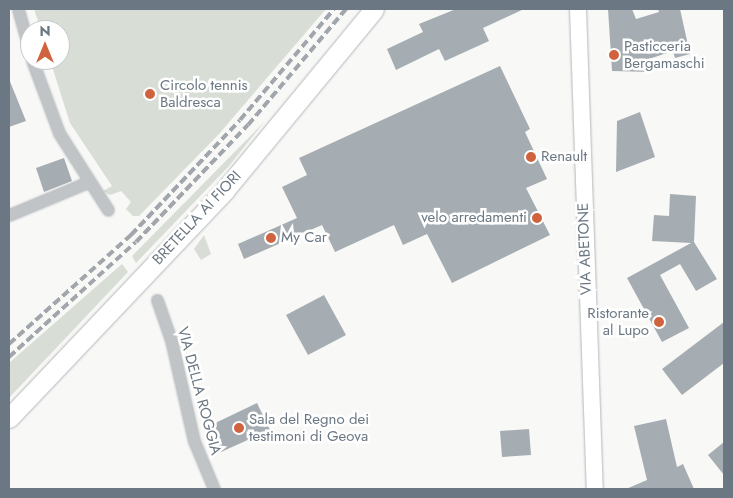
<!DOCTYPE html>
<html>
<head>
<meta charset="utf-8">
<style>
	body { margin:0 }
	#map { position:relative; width:733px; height:498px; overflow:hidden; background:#f8f8f6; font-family:Jost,sans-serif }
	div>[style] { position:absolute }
	.green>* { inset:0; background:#d8ddd6 }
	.building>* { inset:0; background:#a6adb2 }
	.roads { filter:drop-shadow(0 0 1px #b3b7bb) drop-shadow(0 0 1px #b3b7bb) }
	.minor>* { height:11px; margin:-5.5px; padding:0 5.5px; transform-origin:5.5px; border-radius:5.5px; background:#c0c4c7 }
	.secondary>* { height:16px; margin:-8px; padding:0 8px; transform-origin:8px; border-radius:8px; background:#fff }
	.primary>* { height:19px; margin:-9.5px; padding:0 9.5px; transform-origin:9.5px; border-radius:9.5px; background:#fff }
	.rail>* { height:4px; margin-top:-2px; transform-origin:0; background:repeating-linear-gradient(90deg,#a0a6ab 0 8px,transparent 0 12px) }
	.dots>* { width:14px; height:14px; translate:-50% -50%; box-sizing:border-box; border:2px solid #fff; border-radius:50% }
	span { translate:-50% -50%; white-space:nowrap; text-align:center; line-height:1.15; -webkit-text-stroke:5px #fff; paint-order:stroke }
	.poi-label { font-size:15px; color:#6b7883 }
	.left { translate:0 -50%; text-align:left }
	.right { translate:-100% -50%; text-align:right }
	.street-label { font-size:15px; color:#6b7883 }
	.frame { position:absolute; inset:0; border:10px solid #6b7883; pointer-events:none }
	.north { position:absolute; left:20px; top:20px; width:50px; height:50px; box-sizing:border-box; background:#fff; border:1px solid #c4c9cd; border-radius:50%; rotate:0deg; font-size:14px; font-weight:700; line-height:20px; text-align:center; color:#6b7883 }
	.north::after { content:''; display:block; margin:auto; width:18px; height:22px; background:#d0623e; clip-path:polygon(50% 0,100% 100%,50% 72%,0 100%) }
</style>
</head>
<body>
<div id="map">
	<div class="green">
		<div style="clip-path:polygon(34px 9px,326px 9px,219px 134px,139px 216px,133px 216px,126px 209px,131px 202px,121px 191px,110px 195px,103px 191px,112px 186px,70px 123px,50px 60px,60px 60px,60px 30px,41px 30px)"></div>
		<div style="clip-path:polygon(265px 121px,229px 166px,136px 263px,132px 256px)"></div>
		<div style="clip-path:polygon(204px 235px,211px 254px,201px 260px,194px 249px)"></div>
		<div style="clip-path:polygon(122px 264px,128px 272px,9px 398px,9px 363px)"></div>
	</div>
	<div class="building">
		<div style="clip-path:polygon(456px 9px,524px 9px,483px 28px,489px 41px,445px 61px,439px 49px,396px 70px,387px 49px,423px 32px,419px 24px)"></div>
		<div style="clip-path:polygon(608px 9px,632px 9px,636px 19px,659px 12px,658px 9px,680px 9px,690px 54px,675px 58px,673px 51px,649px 59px,653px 72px,612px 71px)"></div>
		<div style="clip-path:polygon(500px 66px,530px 129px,525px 132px,547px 179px,526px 188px,550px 235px,452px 283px,427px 234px,403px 245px,394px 225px,335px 252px,322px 225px,244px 259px,238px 244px,297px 218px,282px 187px,307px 175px,299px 158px)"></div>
		<div style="clip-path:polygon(9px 79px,26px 121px,9px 127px)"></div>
		<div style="clip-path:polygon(640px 112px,655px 157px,616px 172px,617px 121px)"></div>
		<div style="clip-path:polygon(64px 158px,72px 181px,44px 192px,36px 168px)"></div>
		<div style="clip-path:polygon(670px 194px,696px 196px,694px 242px,717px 279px,696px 291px,680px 264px,660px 275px,689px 328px,662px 342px,627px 278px,691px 243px,652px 241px,654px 215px,669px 216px)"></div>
		<div style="clip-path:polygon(324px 295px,346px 335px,308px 355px,286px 315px)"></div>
		<div style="clip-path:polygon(724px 322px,724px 363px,682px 395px,662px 369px)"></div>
		<div style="clip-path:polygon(257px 403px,270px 430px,221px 452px,209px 426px)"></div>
		<div style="clip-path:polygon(666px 419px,677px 467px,683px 464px,694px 489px,626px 489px,647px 480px,634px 426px)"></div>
		<div style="clip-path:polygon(529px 429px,531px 455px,502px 457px,500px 431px)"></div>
		<div style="clip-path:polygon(724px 442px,724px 475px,708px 455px)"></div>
	</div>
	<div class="roads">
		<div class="minor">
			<div style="left:18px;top:9px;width:45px;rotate:74.4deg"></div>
			<div style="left:32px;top:60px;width:78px;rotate:69.7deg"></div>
			<div style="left:59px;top:133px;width:91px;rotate:57.5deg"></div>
			<div style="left:9px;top:215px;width:86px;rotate:-22.7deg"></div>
			<div style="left:157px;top:300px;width:42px;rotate:70.7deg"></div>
			<div style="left:171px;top:340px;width:104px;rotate:77.2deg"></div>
			<div style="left:194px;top:441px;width:52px;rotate:67.4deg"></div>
		</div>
		<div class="secondary">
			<div style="left:578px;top:9px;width:480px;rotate:88deg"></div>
		</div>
		<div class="primary">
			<div style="left:9px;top:418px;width:314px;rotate:-46.5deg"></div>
			<div style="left:225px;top:190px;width:234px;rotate:-50.5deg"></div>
		</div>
	</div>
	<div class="rail">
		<div style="left:9px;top:344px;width:164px;rotate:-41.8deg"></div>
		<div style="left:131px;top:235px;width:158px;rotate:-46.5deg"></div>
		<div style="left:240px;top:120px;width:145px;rotate:-49.7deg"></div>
		<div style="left:9px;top:357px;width:171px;rotate:-42.2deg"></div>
		<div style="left:136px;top:242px;width:162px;rotate:-46.3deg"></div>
		<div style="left:248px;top:125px;width:152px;rotate:-49.8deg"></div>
	</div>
	<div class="dots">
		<div style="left:614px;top:55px;background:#d0623e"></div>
		<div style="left:150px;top:94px;background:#d0623e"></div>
		<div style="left:531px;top:157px;background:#d0623e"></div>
		<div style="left:537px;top:218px;background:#d0623e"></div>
		<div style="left:271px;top:238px;background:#d0623e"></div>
		<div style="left:659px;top:322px;background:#d0623e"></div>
		<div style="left:239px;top:428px;background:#d0623e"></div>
	</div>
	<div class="poi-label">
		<span class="left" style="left:624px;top:55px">Pasticceria<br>Bergamaschi</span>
		<span class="left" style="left:160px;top:94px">Circolo tennis<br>Baldresca</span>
		<span class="left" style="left:541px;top:157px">Renault</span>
		<span class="right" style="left:527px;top:218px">velo arredamenti</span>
		<span class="left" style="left:281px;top:238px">My Car</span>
		<span class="right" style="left:649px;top:322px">Ristorante<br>al Lupo</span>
		<span class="left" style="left:249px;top:428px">Sala del Regno dei<br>testimoni di Geova</span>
	</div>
	<div class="street-label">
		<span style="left:197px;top:218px;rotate:-47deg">BRETELLA AI FIORI</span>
		<span style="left:585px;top:249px;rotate:-92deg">VIA ABETONE</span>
		<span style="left:199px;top:391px;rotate:75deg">VIA DELLA ROGGIA</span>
	</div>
	<div class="frame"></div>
	<div class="north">N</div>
</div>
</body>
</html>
